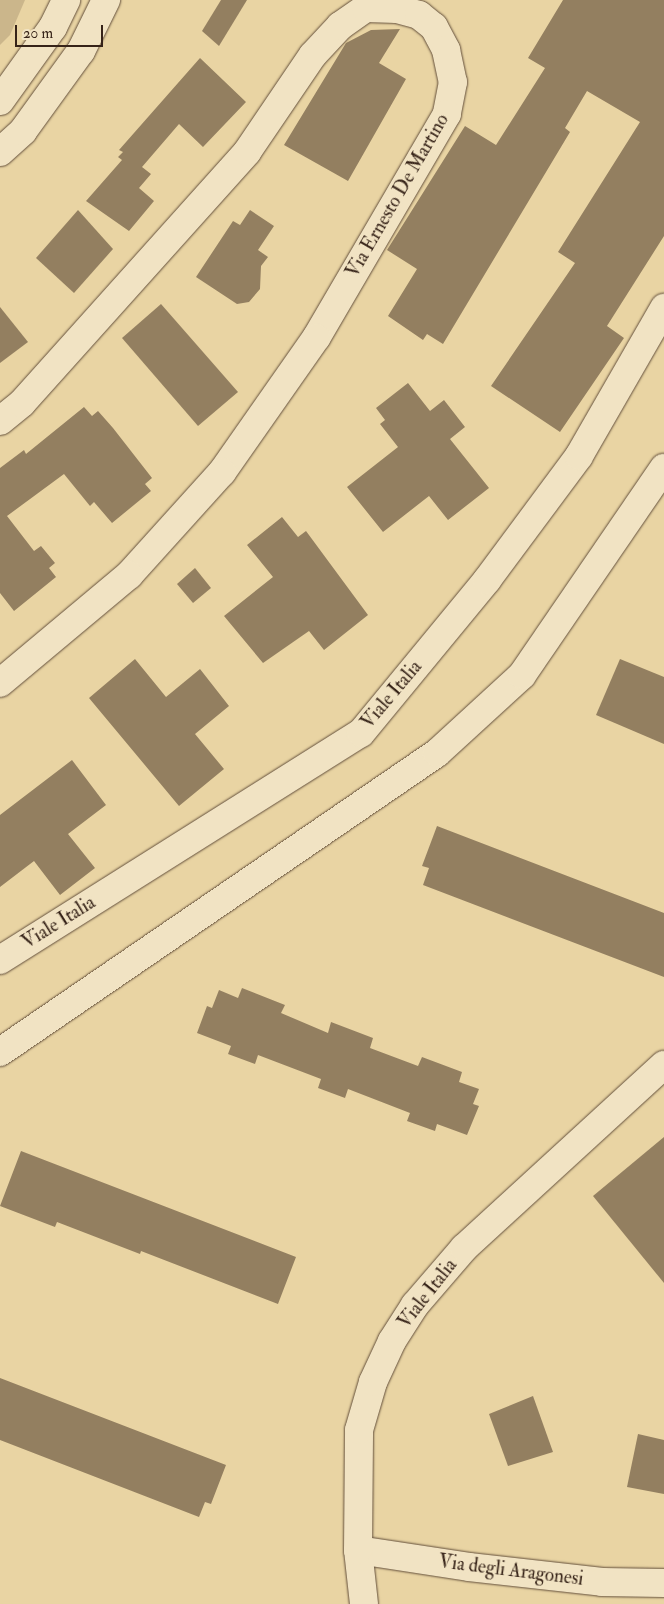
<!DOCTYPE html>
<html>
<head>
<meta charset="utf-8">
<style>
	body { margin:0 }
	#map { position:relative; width:664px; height:1604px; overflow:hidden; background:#e9d4a3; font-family:"IM FELL Double Pica",serif }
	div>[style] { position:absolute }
	.green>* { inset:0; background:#cbb68b }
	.building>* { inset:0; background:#937f60 }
	.roads { filter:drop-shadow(0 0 1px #634f3b) drop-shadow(0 0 1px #634f3b) }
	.minor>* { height:28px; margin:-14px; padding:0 14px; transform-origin:14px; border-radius:14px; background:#f1e3c3 }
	span { translate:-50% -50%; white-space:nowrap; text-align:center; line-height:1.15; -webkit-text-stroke:4.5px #f1e3c3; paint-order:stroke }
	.street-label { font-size:19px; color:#362318 }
	.scale { position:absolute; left:15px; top:25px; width:88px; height:22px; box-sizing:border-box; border:2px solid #362318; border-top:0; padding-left:6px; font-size:15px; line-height:18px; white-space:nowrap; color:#362318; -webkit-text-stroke:4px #f1e3c3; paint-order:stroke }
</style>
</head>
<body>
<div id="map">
	<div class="green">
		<div style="clip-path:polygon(0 0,25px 0,10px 35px,0 45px)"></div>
	</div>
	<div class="building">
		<div style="clip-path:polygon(221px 0,247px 0,219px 46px,202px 31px)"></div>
		<div style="clip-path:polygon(563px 0,664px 0,664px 236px,607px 326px,624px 338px,560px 432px,491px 386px,575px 263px,558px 252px,640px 122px,587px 91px,565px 128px,570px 132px,443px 344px,427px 334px,423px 340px,388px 316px,417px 269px,387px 250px,465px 126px,496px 145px,545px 68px,528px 58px)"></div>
		<div style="clip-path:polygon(400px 29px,379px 63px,406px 79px,348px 181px,284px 145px,346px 43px,371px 30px)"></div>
		<div style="clip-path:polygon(200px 58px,246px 102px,203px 147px,179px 124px,142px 167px,151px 174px,139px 188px,154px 201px,129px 231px,86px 201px,122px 160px,118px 157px,123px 152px,119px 150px)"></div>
		<div style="clip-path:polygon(78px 210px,113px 249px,74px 293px,36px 258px)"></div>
		<div style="clip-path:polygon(250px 210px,274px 226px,258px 250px,268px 257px,261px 266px,260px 289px,249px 302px,237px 304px,196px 277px,233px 221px,240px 225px)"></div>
		<div style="clip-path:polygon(161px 304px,238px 392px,198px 426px,122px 338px)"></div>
		<div style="clip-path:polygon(0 307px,28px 342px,0 363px)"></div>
		<div style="clip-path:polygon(408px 383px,430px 411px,444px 400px,465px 427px,450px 439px,489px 488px,448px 520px,429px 496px,383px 532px,347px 487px,398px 447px,380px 424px,385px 420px,376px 408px)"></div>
		<div style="clip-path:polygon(84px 407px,92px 416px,98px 411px,113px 428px,152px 478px,145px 484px,151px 491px,112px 523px,94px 502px,90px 506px,64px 474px,7px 516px,34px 551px,41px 546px,55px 563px,49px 568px,56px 577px,14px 611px,0 593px,0 468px,24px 450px,26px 454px)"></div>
		<div style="clip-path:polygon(282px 517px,298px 537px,306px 531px,368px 615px,324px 650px,309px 631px,263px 663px,224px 616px,273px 577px,247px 545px)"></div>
		<div style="clip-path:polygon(195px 568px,211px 588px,193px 603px,177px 584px)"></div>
		<div style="clip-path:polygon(135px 659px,166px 697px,200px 669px,229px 706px,195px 734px,224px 769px,179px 806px,89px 698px)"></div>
		<div style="clip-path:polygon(620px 659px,664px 677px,664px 744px,596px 715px)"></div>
		<div style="clip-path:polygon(72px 760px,106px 805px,68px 834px,95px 868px,60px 895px,34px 861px,0 887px,0 815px)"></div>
		<div style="clip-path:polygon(437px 826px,664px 913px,664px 977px,423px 885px,429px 868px,422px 866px)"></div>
		<div style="clip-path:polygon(242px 988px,285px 1005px,281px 1013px,328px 1033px,331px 1022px,373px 1038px,370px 1048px,418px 1066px,422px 1057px,462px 1072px,459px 1082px,479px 1089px,473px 1104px,479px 1106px,467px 1135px,437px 1124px,435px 1131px,407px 1121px,410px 1113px,348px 1089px,345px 1098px,318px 1088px,321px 1079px,258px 1055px,255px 1064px,228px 1054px,231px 1046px,197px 1033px,207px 1006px,212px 1008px,219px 990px,238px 998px)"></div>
		<div style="clip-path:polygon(664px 1137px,664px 1283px,593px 1196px)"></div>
		<div style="clip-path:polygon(21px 1151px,296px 1257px,278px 1304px,141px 1251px,140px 1254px,57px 1222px,55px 1227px,0 1206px)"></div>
		<div style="clip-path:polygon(0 1378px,226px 1465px,211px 1504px,205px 1502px,199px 1517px,0 1440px)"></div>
		<div style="clip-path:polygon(533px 1396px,553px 1452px,508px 1466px,489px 1414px)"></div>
		<div style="clip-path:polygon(638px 1434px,664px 1440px,664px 1494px,627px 1487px)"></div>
	</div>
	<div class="roads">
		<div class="minor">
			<div style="left:0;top:101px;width:91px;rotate:-54.4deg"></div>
			<div style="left:53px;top:27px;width:30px;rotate:-64deg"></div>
			<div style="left:0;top:152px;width:31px;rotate:-42deg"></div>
			<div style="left:23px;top:131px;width:99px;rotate:-54.1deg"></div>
			<div style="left:81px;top:51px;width:57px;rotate:-63.9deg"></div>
			<div style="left:0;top:421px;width:28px;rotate:-39deg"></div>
			<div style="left:22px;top:403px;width:337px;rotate:-48.1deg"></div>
			<div style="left:247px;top:152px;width:117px;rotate:-55.8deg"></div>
			<div style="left:313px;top:55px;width:40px;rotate:-47deg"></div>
			<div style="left:340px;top:26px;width:32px;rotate:-35deg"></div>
			<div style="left:366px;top:8px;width:31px;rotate:2deg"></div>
			<div style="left:397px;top:9px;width:23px;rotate:15deg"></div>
			<div style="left:419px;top:15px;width:19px;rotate:39deg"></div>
			<div style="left:434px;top:27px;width:26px;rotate:62deg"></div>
			<div style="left:446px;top:50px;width:33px;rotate:78deg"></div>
			<div style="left:453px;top:82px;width:33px;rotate:101deg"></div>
			<div style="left:447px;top:114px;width:259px;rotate:120.3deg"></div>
			<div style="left:316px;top:338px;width:164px;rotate:125deg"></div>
			<div style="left:222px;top:472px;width:139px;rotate:132.1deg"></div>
			<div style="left:129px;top:575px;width:168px;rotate:140.1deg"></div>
			<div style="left:0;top:960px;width:426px;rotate:-32.2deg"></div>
			<div style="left:361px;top:733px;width:198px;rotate:-50.5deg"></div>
			<div style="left:487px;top:580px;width:154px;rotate:-53.4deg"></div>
			<div style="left:579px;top:456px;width:171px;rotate:-60.1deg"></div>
			<div style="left:0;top:1052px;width:529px;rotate:-34.38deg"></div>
			<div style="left:437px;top:753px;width:115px;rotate:-42.5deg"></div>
			<div style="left:522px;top:675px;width:251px;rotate:-55.6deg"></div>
			<div style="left:358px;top:1550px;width:112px;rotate:8.7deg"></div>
			<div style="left:469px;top:1567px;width:134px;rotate:6.4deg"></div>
			<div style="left:602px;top:1582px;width:62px;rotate:0.9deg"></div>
			<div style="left:364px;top:1604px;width:54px;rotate:-96.3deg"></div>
			<div style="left:358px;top:1550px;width:120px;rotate:-89.5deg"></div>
			<div style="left:359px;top:1430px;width:50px;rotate:-73.7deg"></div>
			<div style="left:373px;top:1382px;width:45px;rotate:-65.1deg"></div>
			<div style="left:392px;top:1341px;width:43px;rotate:-57.4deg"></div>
			<div style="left:415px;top:1305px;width:75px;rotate:-49.3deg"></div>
			<div style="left:464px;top:1248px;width:271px;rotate:-42.5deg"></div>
		</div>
	</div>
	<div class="street-label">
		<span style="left:398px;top:196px;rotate:-60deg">Via Ernesto De Martino</span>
		<span style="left:392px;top:695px;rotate:-50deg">Viale Italia</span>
		<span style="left:59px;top:923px;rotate:-32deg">Viale Italia</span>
		<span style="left:428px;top:1294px;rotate:-52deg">Viale Italia</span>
		<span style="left:511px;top:1571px;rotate:7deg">Via degli Aragonesi</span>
	</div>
	<div class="scale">20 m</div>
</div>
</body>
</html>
